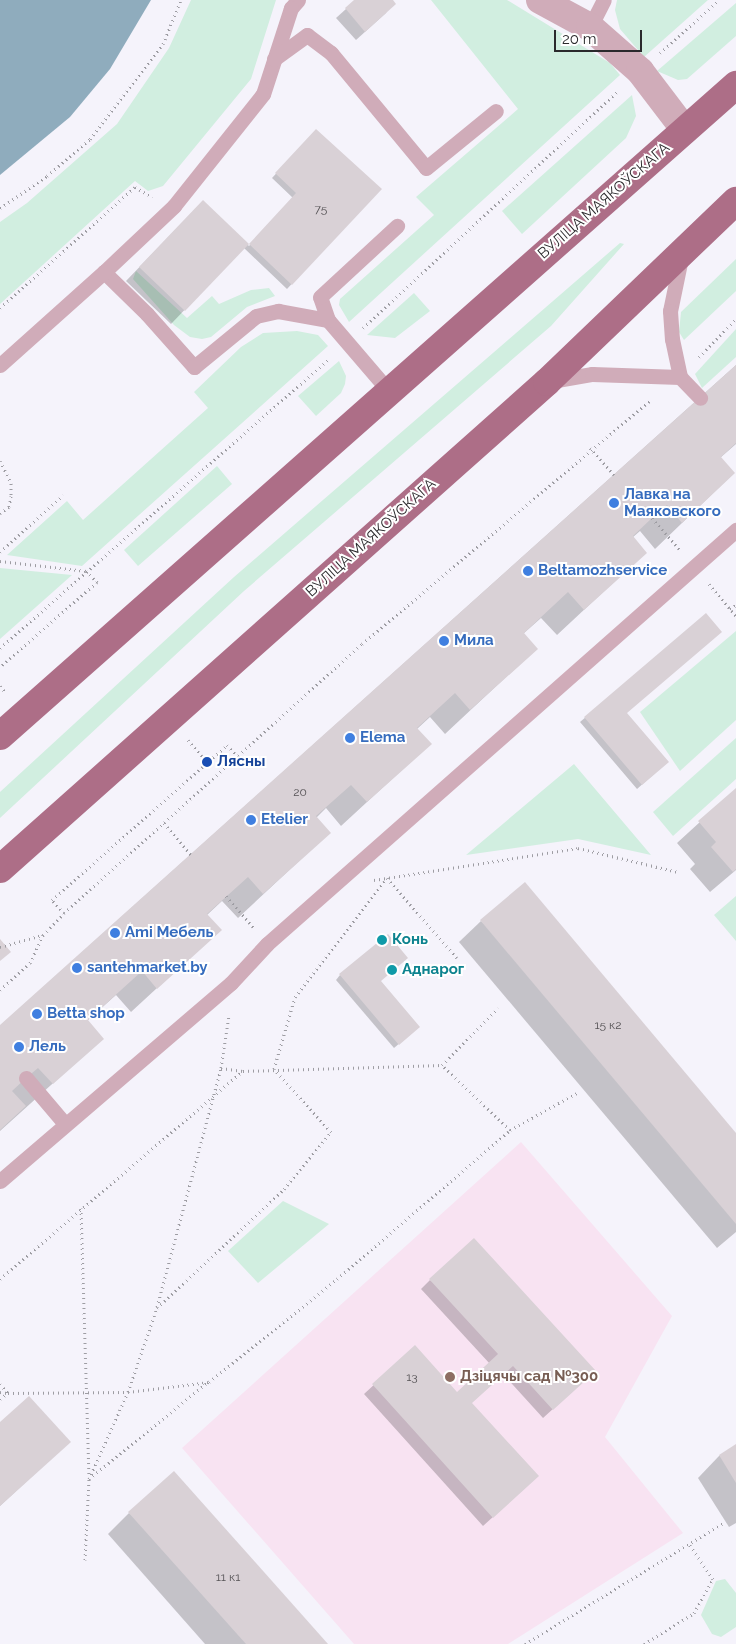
<!DOCTYPE html>
<html>
<head>
<meta charset="utf-8">
<style>
	body { margin:0 }
	#map { position:relative; width:736px; height:1644px; overflow:hidden; background:#f5f3fb; font-family:Raleway,sans-serif }
	div>[style] { position:absolute }
	.education>* { inset:0; background:#f8e3f2 }
	.green>* { inset:0; background:#d1eee0 }
	.water>* { inset:0; background:#8facbd }
	.shadow>* { inset:0; background:#0003 }
	.building>* { inset:0; background:#d9d1d6 }
	.path>* { height:3px; margin-top:-1.5px; transform-origin:0; background:repeating-linear-gradient(90deg,#9e9da3 0 1px,transparent 0 5px) }
	.lane>* { height:15px; margin:-7.5px; padding:0 7.5px; transform-origin:7.5px; border-radius:7.5px; background:#d0acb9 }
	.street>* { height:28px; margin:-14px; padding:0 14px; transform-origin:14px; border-radius:14px; background:#d0acb9 }
	.primary>* { height:28px; margin:-14px; padding:0 14px; transform-origin:14px; border-radius:14px; background:#ad6e87 }
	.dots>* { width:14px; height:14px; translate:-50% -50%; box-sizing:border-box; border:2px solid #fff; border-radius:50% }
	span { translate:-50% -50%; white-space:nowrap; text-align:center; line-height:1.15; -webkit-text-stroke:4px #fff; paint-order:stroke }
	.number-label { font-size:12px; color:#565356 }
	.number-label span { -webkit-text-stroke-width:0 }
	.street-label { font-size:15px; color:#2a292c }
	.shop-label { font-size:15px; color:#366cbe; font-weight:700 }
	.left { translate:0 -50%; text-align:left }
	.transit-label { font-size:15px; color:#164399; font-weight:700 }
	.culture-label { font-size:15px; color:#0d838f; font-weight:700 }
	.education-label { font-size:15px; color:#785e54; font-weight:700 }
	.scale { position:absolute; left:554px; top:30px; width:88px; height:22px; box-sizing:border-box; border:2px solid #2a292c; border-top:0; padding-left:6px; font-size:15px; line-height:18px; white-space:nowrap; color:#2a292c; -webkit-text-stroke:4px #fff; paint-order:stroke }
</style>
</head>
<body>
<div id="map">
	<div class="education">
		<div style="clip-path:polygon(521px 1142px,672px 1316px,605px 1437px,683px 1533px,508px 1644px,354px 1644px,182px 1448px)"></div>
	</div>
	<div class="green">
		<div style="clip-path:polygon(191px 0,276px 0,251px 79px,163px 186px,148px 191px,135px 181px,0 304px,0 222px,27px 203px,117px 124px,169px 48px)"></div>
		<div style="clip-path:polygon(431px 0,507px 0,610px 63px,620px 75px,349px 322px,339px 305px,340px 299px,434px 215px,416px 197px,518px 109px)"></div>
		<div style="clip-path:polygon(617px 0,708px 0,644px 57px,620px 29px,615px 10px)"></div>
		<div style="clip-path:polygon(736px 3px,736px 36px,687px 79px,678px 80px,657px 71px)"></div>
		<div style="clip-path:polygon(632px 95px,636px 116px,626px 138px,522px 234px,502px 211px)"></div>
		<div style="clip-path:polygon(620px 243px,624px 244px,551px 326px,244px 591px,0 818px,0 792px,234px 577px)"></div>
		<div style="clip-path:polygon(736px 259px,736px 291px,684px 340px,679px 332px,681px 312px)"></div>
		<div style="clip-path:polygon(136px 271px,187px 318px,212px 296px,219px 304px,251px 290px,269px 288px,275px 296px,247px 307px,211px 337px,202px 339px,190px 337px,174px 325px,133px 279px)"></div>
		<div style="clip-path:polygon(414px 293px,430px 311px,395px 338px,367px 335px)"></div>
		<div style="clip-path:polygon(736px 329px,736px 357px,702px 388px,695px 374px)"></div>
		<div style="clip-path:polygon(297px 331px,318px 335px,328px 346px,82px 566px,7px 555px,67px 501px,83px 520px,208px 408px,194px 392px,241px 347px,263px 333px)"></div>
		<div style="clip-path:polygon(339px 361px,346px 376px,345px 384px,341px 393px,316px 416px,298px 396px)"></div>
		<div style="clip-path:polygon(217px 466px,232px 484px,138px 566px,124px 550px)"></div>
		<div style="clip-path:polygon(0 568px,72px 575px,0 639px)"></div>
		<div style="clip-path:polygon(736px 631px,736px 720px,680px 771px,640px 712px)"></div>
		<div style="clip-path:polygon(736px 738px,736px 779px,673px 836px,653px 812px)"></div>
		<div style="clip-path:polygon(574px 764px,651px 855px,578px 839px,466px 855px)"></div>
		<div style="clip-path:polygon(736px 896px,736px 941px,714px 915px)"></div>
		<div style="clip-path:polygon(283px 1201px,329px 1224px,258px 1283px,228px 1251px)"></div>
		<div style="clip-path:polygon(725px 1579px,736px 1593px,736px 1627px,721px 1637px,712px 1634px,701px 1615px,716px 1581px)"></div>
	</div>
	<div class="water">
		<div style="clip-path:polygon(0 0,151px 0,110px 69px,70px 117px,0 175px)"></div>
	</div>
	<div class="shadow">
		<div style="clip-path:polygon(356px 0,391px 0,386px 13px,356px 40px,336px 18px)"></div>
		<div style="clip-path:polygon(316px 131px,380px 189px,287px 289px,244px 248px,171px 324px,126px 281px,203px 201px,249px 246px,293px 198px,272px 178px)"></div>
		<div style="clip-path:polygon(736px 365px,736px 444px,720px 458px,734px 473px,655px 549px,640px 531px,632px 538px,645px 553px,557px 635px,541px 618px,523px 634px,536px 649px,445px 734px,430px 717px,417px 729px,430px 744px,341px 826px,326px 808px,316px 818px,329px 833px,238px 918px,222px 901px,207px 915px,220px 930px,131px 1012px,116px 995px,87px 1021px,102px 1039px,0 1131px,0 1026px)"></div>
		<div style="clip-path:polygon(706px 615px,626px 713px,663px 766px,637px 789px,580px 722px)"></div>
		<div style="clip-path:polygon(736px 789px,736px 870px,710px 892px,690px 869px,695px 864px,677px 843px)"></div>
		<div style="clip-path:polygon(481px 921px,736px 1135px,736px 1232px,717px 1248px,459px 942px)"></div>
		<div style="clip-path:polygon(340px 975px,380px 981px,414px 1031px,394px 1048px,336px 980px)"></div>
		<div style="clip-path:polygon(430px 1280px,585px 1380px,543px 1418px,503px 1374px,471px 1403px,528px 1485px,483px 1526px,364px 1394px,415px 1347px,457px 1393px,490px 1364px,421px 1289px)"></div>
		<div style="clip-path:polygon(0 1423px,69px 1442px,0 1506px)"></div>
		<div style="clip-path:polygon(736px 1446px,736px 1523px,729px 1527px,698px 1478px,719px 1456px)"></div>
		<div style="clip-path:polygon(129px 1513px,326px 1644px,205px 1644px,108px 1534px)"></div>
	</div>
	<div class="building">
		<div style="clip-path:polygon(354px 0,393px 0,396px 4px,365px 32px,345px 8px)"></div>
		<div style="clip-path:polygon(316px 129px,382px 189px,292px 285px,249px 244px,296px 193px,275px 173px)"></div>
		<div style="clip-path:polygon(203px 200px,249px 244px,185px 311px,139px 267px)"></div>
		<div style="clip-path:polygon(736px 365px,736px 443px,721px 457px,735px 473px,682px 523px,667px 505px,652px 518px,633px 536px,647px 553px,584px 610px,568px 592px,524px 633px,538px 649px,470px 710px,455px 693px,417px 728px,432px 744px,367px 802px,351px 785px,316px 816px,331px 833px,263px 894px,248px 877px,207px 914px,222px 930px,157px 989px,142px 971px,88px 1020px,104px 1039px,53px 1084px,38px 1068px,26px 1078px,12px 1091px,26px 1106px,0 1130px,0 1025px)"></div>
		<div style="clip-path:polygon(706px 613px,722px 632px,627px 713px,669px 762px,642px 785px,584px 717px)"></div>
		<div style="clip-path:polygon(736px 788px,736px 869px,733px 872px,711px 847px,716px 842px,698px 821px)"></div>
		<div style="clip-path:polygon(525px 882px,736px 1133px,736px 1224px,480px 920px)"></div>
		<div style="clip-path:polygon(388px 934px,408px 958px,381px 981px,420px 1027px,399px 1045px,339px 974px)"></div>
		<div style="clip-path:polygon(0 939px,11px 952px,0 961px)"></div>
		<div style="clip-path:polygon(474px 1238px,596px 1371px,553px 1410px,513px 1366px,472px 1403px,539px 1476px,493px 1518px,372px 1384px,415px 1345px,457px 1392px,498px 1354px,429px 1279px)"></div>
		<div style="clip-path:polygon(29px 1396px,71px 1442px,0 1506px,0 1422px)"></div>
		<div style="clip-path:polygon(736px 1444px,736px 1483px,719px 1455px)"></div>
		<div style="clip-path:polygon(174px 1471px,328px 1644px,246px 1644px,128px 1512px)"></div>
	</div>
	<div class="path">
		<div style="left:660px;top:53px;width:79px;rotate:-41.9deg"></div>
		<div style="left:0;top:208px;width:57px;rotate:-34.2deg"></div>
		<div style="left:47px;top:176px;width:57px;rotate:-40.7deg"></div>
		<div style="left:90px;top:139px;width:120px;rotate:-52.5deg"></div>
		<div style="left:163px;top:44px;width:48px;rotate:-67.8deg"></div>
		<div style="left:0;top:308px;width:181px;rotate:-41.9deg"></div>
		<div style="left:135px;top:187px;width:20px;rotate:30deg"></div>
		<div style="left:363px;top:328px;width:348px;rotate:-42.9deg"></div>
		<div style="left:699px;top:357px;width:53px;rotate:-45.8deg"></div>
		<div style="left:590px;top:448px;width:36px;rotate:48deg"></div>
		<div style="left:0;top:461px;width:25px;rotate:63deg"></div>
		<div style="left:11px;top:483px;width:13px;rotate:90deg"></div>
		<div style="left:11px;top:496px;width:11px;rotate:100deg"></div>
		<div style="left:9px;top:507px;width:11px;rotate:146deg"></div>
		<div style="left:652px;top:518px;width:44px;rotate:48.7deg"></div>
		<div style="left:0;top:552px;width:85px;rotate:-42.1deg"></div>
		<div style="left:0;top:561px;width:87px;rotate:6.6deg"></div>
		<div style="left:86px;top:571px;width:16px;rotate:45deg"></div>
		<div style="left:97px;top:582px;width:129px;rotate:138.8deg"></div>
		<div style="left:709px;top:584px;width:42px;rotate:49.8deg"></div>
		<div style="left:730px;top:609px;width:7px;rotate:-34deg"></div>
		<div style="left:0;top:648px;width:439px;rotate:-41.3deg"></div>
		<div style="left:0;top:686px;width:9px;rotate:49deg"></div>
		<div style="left:188px;top:740px;width:29px;rotate:49deg"></div>
		<div style="left:164px;top:823px;width:42px;rotate:49.8deg"></div>
		<div style="left:374px;top:880px;width:206px;rotate:-8.9deg"></div>
		<div style="left:578px;top:848px;width:103px;rotate:13.5deg"></div>
		<div style="left:226px;top:896px;width:43px;rotate:48.8deg"></div>
		<div style="left:64px;top:913px;width:18px;rotate:-133deg"></div>
		<div style="left:52px;top:900px;width:234px;rotate:-41.5deg"></div>
		<div style="left:227px;top:745px;width:16px;rotate:47deg"></div>
		<div style="left:0;top:947px;width:44px;rotate:-15.9deg"></div>
		<div style="left:0;top:990px;width:40px;rotate:-42deg"></div>
		<div style="left:30px;top:963px;width:31px;rotate:-65deg"></div>
		<div style="left:43px;top:935px;width:30px;rotate:-46deg"></div>
		<div style="left:64px;top:913px;width:401px;rotate:-42.1deg"></div>
		<div style="left:362px;top:644px;width:378px;rotate:-40.2deg"></div>
		<div style="left:221px;top:1068px;width:22px;rotate:8deg"></div>
		<div style="left:243px;top:1071px;width:199px;rotate:-1.7deg"></div>
		<div style="left:442px;top:1065px;width:80px;rotate:-45.5deg"></div>
		<div style="left:510px;top:1130px;width:77px;rotate:-28.9deg"></div>
		<div style="left:81px;top:1208px;width:268px;rotate:88.3deg"></div>
		<div style="left:0;top:1279px;width:320px;rotate:-40.6deg"></div>
		<div style="left:157px;top:1307px;width:247px;rotate:-75deg"></div>
		<div style="left:221px;top:1068px;width:54px;rotate:-81.4deg"></div>
		<div style="left:0;top:1384px;width:12px;rotate:48deg"></div>
		<div style="left:0;top:1392px;width:7px;rotate:8deg"></div>
		<div style="left:0;top:1399px;width:10px;rotate:-37deg"></div>
		<div style="left:8px;top:1393px;width:120px;rotate:-0.5deg"></div>
		<div style="left:128px;top:1392px;width:82px;rotate:-7deg"></div>
		<div style="left:209px;top:1382px;width:164px;rotate:-38.8deg"></div>
		<div style="left:337px;top:1279px;width:228px;rotate:-40.7deg"></div>
		<div style="left:510px;top:1130px;width:94px;rotate:-136.3deg"></div>
		<div style="left:89px;top:1479px;width:95px;rotate:-65.9deg"></div>
		<div style="left:128px;top:1392px;width:89px;rotate:-71deg"></div>
		<div style="left:157px;top:1308px;width:174px;rotate:-43.1deg"></div>
		<div style="left:284px;top:1189px;width:74px;rotate:-50.5deg"></div>
		<div style="left:331px;top:1132px;width:85px;rotate:-132.1deg"></div>
		<div style="left:274px;top:1069px;width:75px;rotate:-73.7deg"></div>
		<div style="left:295px;top:997px;width:150px;rotate:-52.3deg"></div>
		<div style="left:387px;top:878px;width:106px;rotate:48.8deg"></div>
		<div style="left:85px;top:1560px;width:81px;rotate:-87.2deg"></div>
		<div style="left:89px;top:1479px;width:154px;rotate:-39.2deg"></div>
		<div style="left:525px;top:1644px;width:234px;rotate:-31.4deg"></div>
		<div style="left:644px;top:1644px;width:59px;rotate:-31.8deg"></div>
		<div style="left:694px;top:1613px;width:39px;rotate:-61deg"></div>
		<div style="left:713px;top:1579px;width:42px;rotate:-124.4deg"></div>
	</div>
	<div class="lane">
		<div style="left:298px;top:0;width:11px;rotate:131deg"></div>
		<div style="left:291px;top:8px;width:90px;rotate:108deg"></div>
		<div style="left:263px;top:94px;width:143px;rotate:128.5deg"></div>
		<div style="left:174px;top:206px;width:96px;rotate:136.7deg"></div>
		<div style="left:104px;top:272px;width:60px;rotate:44.3deg"></div>
		<div style="left:147px;top:314px;width:71px;rotate:48.4deg"></div>
		<div style="left:194px;top:367px;width:80px;rotate:-39.4deg"></div>
		<div style="left:256px;top:316px;width:23px;rotate:-13deg"></div>
		<div style="left:278px;top:311px;width:51px;rotate:10.2deg"></div>
		<div style="left:328px;top:320px;width:92px;rotate:49.4deg"></div>
		<div style="left:590px;top:27px;width:30px;rotate:-63deg"></div>
		<div style="left:274px;top:59px;width:41px;rotate:-36deg"></div>
		<div style="left:307px;top:35px;width:30px;rotate:37deg"></div>
		<div style="left:331px;top:53px;width:149px;rotate:50.4deg"></div>
		<div style="left:426px;top:168px;width:90px;rotate:-39.2deg"></div>
		<div style="left:681px;top:258px;width:54px;rotate:101.7deg"></div>
		<div style="left:670px;top:311px;width:28px;rotate:86deg"></div>
		<div style="left:672px;top:339px;width:39px;rotate:78deg"></div>
		<div style="left:680px;top:377px;width:29px;rotate:46deg"></div>
		<div style="left:328px;top:320px;width:24px;rotate:-109deg"></div>
		<div style="left:320px;top:297px;width:105px;rotate:-42.7deg"></div>
		<div style="left:0;top:365px;width:140px;rotate:-41.8deg"></div>
		<div style="left:551px;top:381px;width:42px;rotate:-9.7deg"></div>
		<div style="left:592px;top:374px;width:88px;rotate:2deg"></div>
		<div style="left:26px;top:1078px;width:60px;rotate:49.7deg"></div>
		<div style="left:0;top:1181px;width:304px;rotate:-40.6deg"></div>
		<div style="left:231px;top:983px;width:53px;rotate:-47.3deg"></div>
		<div style="left:267px;top:944px;width:626px;rotate:-41.44deg"></div>
	</div>
	<div class="street">
		<div style="left:540px;top:0;width:57px;rotate:28.4deg"></div>
		<div style="left:590px;top:27px;width:67px;rotate:41.3deg"></div>
		<div style="left:640px;top:71px;width:74px;rotate:52.7deg"></div>
	</div>
	<div class="primary">
		<div style="left:0;top:736px;width:983px;rotate:-41.49deg"></div>
		<div style="left:0;top:869px;width:732px;rotate:-41.68deg"></div>
		<div style="left:547px;top:382px;width:262px;rotate:-43.8deg"></div>
	</div>
	<div class="dots">
		<div style="left:614px;top:503px;background:#3f7fe0"></div>
		<div style="left:528px;top:571px;background:#3f7fe0"></div>
		<div style="left:444px;top:641px;background:#3f7fe0"></div>
		<div style="left:350px;top:738px;background:#3f7fe0"></div>
		<div style="left:207px;top:762px;background:#1a4fb4"></div>
		<div style="left:251px;top:820px;background:#3f7fe0"></div>
		<div style="left:115px;top:933px;background:#3f7fe0"></div>
		<div style="left:382px;top:940px;background:#0f9aa8"></div>
		<div style="left:77px;top:968px;background:#3f7fe0"></div>
		<div style="left:392px;top:970px;background:#0f9aa8"></div>
		<div style="left:37px;top:1014px;background:#3f7fe0"></div>
		<div style="left:19px;top:1047px;background:#3f7fe0"></div>
		<div style="left:450px;top:1377px;background:#8d6e63"></div>
	</div>
	<div class="number-label">
		<span style="left:321px;top:210px">75</span>
		<span style="left:300px;top:793px">20</span>
		<span style="left:608px;top:1026px">15 к2</span>
		<span style="left:412px;top:1378px">13</span>
		<span style="left:228px;top:1578px">11 к1</span>
	</div>
	<div class="street-label">
		<span style="left:604px;top:201px;rotate:-41deg">ВУЛІЦА МАЯКОЎСКАГА</span>
		<span style="left:371px;top:538px;rotate:-42deg">ВУЛІЦА МАЯКОЎСКАГА</span>
	</div>
	<div class="shop-label">
		<span class="left" style="left:624px;top:503px">Лавка на<br>Маяковского</span>
		<span class="left" style="left:538px;top:571px">Beltamozhservice</span>
		<span class="left" style="left:454px;top:641px">Мила</span>
		<span class="left" style="left:360px;top:738px">Elema</span>
		<span class="left" style="left:261px;top:820px">Etelier</span>
		<span class="left" style="left:125px;top:933px">Ami Мебель</span>
		<span class="left" style="left:87px;top:968px">santehmarket.by</span>
		<span class="left" style="left:47px;top:1014px">Betta shop</span>
		<span class="left" style="left:29px;top:1047px">Лель</span>
	</div>
	<div class="transit-label">
		<span class="left" style="left:217px;top:762px">Лясны</span>
	</div>
	<div class="culture-label">
		<span class="left" style="left:392px;top:940px">Конь</span>
		<span class="left" style="left:402px;top:970px">Аднарог</span>
	</div>
	<div class="education-label">
		<span class="left" style="left:460px;top:1377px">Дзіцячы сад №300</span>
	</div>
	<div class="scale">20 m</div>
</div>
</body>
</html>
